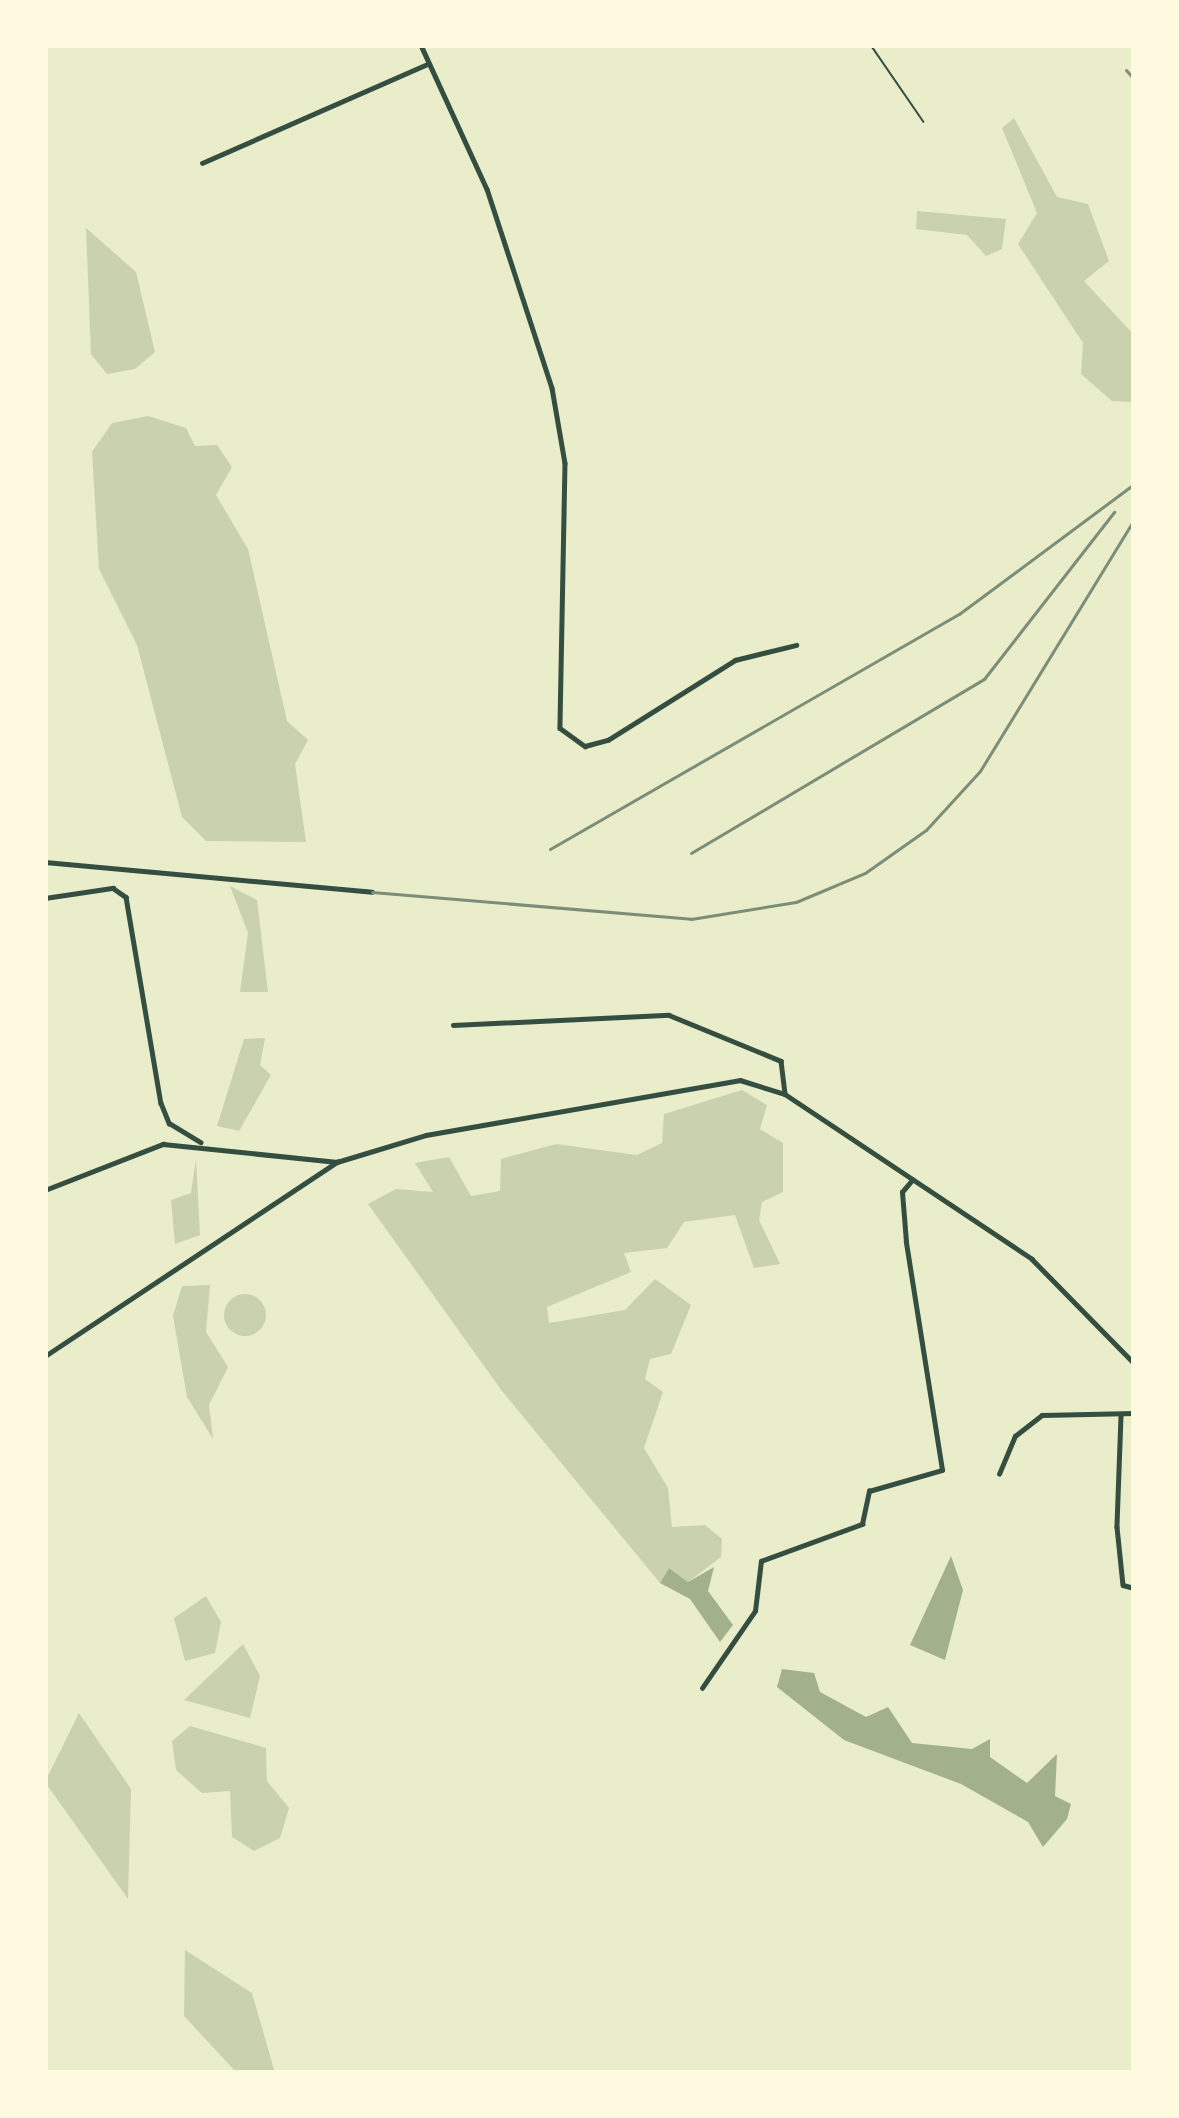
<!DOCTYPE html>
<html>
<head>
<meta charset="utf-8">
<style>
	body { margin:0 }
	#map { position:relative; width:1179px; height:2118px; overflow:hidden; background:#e9edc9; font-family:Inter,sans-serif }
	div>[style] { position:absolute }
	.green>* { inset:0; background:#cad2ad }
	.round { border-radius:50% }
	.water>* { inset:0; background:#a3b18a }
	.service>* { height:1.5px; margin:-0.75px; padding:0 0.75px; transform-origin:0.75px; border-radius:0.75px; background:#344e41 }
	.minor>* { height:4.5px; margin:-2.25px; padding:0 2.25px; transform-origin:2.25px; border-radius:2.25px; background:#344e41 }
	.tertiary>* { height:4.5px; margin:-2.25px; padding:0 2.25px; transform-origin:2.25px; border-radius:2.25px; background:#344e41 }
	.rail>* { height:3px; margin:-1.5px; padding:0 1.5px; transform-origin:1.5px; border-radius:1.5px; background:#7c8e77 }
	span { translate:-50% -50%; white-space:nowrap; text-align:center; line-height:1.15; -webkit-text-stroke:10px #fefae0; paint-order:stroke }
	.frame { position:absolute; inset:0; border:48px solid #fefae0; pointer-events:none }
</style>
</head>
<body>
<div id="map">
	<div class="green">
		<div style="clip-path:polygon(1014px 118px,1057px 197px,1088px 204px,1109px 261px,1084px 281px,1134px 335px,1134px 402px,1112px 401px,1081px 374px,1083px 343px,1018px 244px,1037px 213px,1002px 128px)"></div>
		<div style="clip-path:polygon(917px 211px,1006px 219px,1002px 249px,986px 256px,967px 235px,916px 229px)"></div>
		<div style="clip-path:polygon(86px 228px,136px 272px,155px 352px,135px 369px,107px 374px,91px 354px)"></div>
		<div style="clip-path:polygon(148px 416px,186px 428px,195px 446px,217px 445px,232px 467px,216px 495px,248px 549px,287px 721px,308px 740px,295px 764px,306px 842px,206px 841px,182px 817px,137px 645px,99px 569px,92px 452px,112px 423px)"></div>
		<div style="clip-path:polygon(230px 886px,257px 900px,268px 992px,240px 992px,248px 933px)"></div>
		<div style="clip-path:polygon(265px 1038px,260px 1065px,271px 1075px,239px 1131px,217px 1126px,244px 1039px)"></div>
		<div style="clip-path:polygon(742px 1090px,767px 1105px,760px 1129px,783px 1143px,783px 1192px,762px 1202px,759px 1220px,780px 1264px,754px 1268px,735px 1215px,684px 1222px,667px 1248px,624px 1253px,631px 1272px,547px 1307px,549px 1323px,625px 1310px,655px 1279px,691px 1305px,671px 1354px,650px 1359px,645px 1379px,663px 1392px,644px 1448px,668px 1488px,672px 1527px,705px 1525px,722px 1539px,721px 1557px,688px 1582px,669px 1568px,660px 1583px,502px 1391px,368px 1204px,396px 1189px,433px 1192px,415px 1163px,449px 1157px,471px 1196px,500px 1191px,501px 1159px,556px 1144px,637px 1155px,662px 1143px,664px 1114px)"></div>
		<div style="clip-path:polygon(196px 1159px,200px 1235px,175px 1244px,171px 1200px,191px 1193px)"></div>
		<div style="clip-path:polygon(210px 1285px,206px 1332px,228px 1367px,209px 1405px,213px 1439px,187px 1397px,173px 1316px,182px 1286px)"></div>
		<div class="round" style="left:224px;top:1294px;width:42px;height:42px"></div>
		<div style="clip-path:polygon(206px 1596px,221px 1622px,215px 1653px,185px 1661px,174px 1618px)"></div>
		<div style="clip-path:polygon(243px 1644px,260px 1676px,250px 1718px,184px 1700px)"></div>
		<div style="clip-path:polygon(79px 1713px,131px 1789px,128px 1899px,45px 1782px)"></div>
		<div style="clip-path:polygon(190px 1726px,266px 1748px,267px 1781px,289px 1808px,280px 1838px,254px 1851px,232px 1837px,230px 1791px,202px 1793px,176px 1770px,172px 1741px)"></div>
		<div style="clip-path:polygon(185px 1950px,252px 1993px,275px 2073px,237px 2073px,184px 2016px)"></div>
	</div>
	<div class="water">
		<div style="clip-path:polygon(951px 1556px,963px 1590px,945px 1660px,910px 1645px)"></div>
		<div style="clip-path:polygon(714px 1567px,708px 1591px,733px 1625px,720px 1642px,690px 1599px,660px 1583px,669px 1568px,688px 1582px)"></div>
		<div style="clip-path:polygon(782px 1669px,814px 1673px,820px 1692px,866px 1717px,888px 1707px,912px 1743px,972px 1749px,990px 1739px,990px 1757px,1027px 1783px,1057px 1754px,1055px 1796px,1071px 1804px,1067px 1819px,1043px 1847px,1028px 1822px,961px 1784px,844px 1740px,777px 1687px)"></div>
	</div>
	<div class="service">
		<div style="left:871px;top:45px;width:93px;rotate:55.5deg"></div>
	</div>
	<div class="minor">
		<div style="left:421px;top:45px;width:158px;rotate:65.4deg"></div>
		<div style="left:487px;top:189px;width:209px;rotate:71.9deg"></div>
		<div style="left:552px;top:388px;width:76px;rotate:80.2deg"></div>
		<div style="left:565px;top:463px;width:265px;rotate:91.1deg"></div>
		<div style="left:560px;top:728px;width:31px;rotate:36deg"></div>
		<div style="left:585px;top:746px;width:24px;rotate:-15deg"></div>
		<div style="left:608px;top:740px;width:150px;rotate:-32.2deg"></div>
		<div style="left:735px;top:660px;width:63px;rotate:-13.8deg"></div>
		<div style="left:202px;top:163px;width:247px;rotate:-23.7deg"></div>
		<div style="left:45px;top:862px;width:328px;rotate:5.2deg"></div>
		<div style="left:45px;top:898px;width:69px;rotate:-8.4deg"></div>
		<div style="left:113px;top:888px;width:16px;rotate:35deg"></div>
		<div style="left:126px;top:897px;width:209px;rotate:80.4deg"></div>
		<div style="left:161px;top:1103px;width:22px;rotate:68deg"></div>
		<div style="left:169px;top:1123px;width:37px;rotate:31deg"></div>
		<div style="left:453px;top:1025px;width:216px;rotate:-2.7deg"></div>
		<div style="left:669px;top:1015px;width:121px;rotate:22.3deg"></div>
		<div style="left:781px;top:1061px;width:33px;rotate:83deg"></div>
		<div style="left:45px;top:1190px;width:127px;rotate:-21.3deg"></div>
		<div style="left:163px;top:1144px;width:175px;rotate:5.9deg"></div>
		<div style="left:1121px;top:1416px;width:111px;rotate:92.1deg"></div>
		<div style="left:1117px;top:1527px;width:58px;rotate:84.1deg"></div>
		<div style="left:1123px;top:1585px;width:11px;rotate:15deg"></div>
		<div style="left:999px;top:1474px;width:41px;rotate:-67.2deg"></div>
		<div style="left:1015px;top:1436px;width:34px;rotate:-38deg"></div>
		<div style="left:1042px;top:1415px;width:92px;rotate:-1.2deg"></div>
		<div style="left:702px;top:1688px;width:93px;rotate:-55.5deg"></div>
		<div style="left:755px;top:1611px;width:50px;rotate:-83.2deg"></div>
		<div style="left:761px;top:1561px;width:108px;rotate:-20.1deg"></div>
		<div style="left:862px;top:1524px;width:34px;rotate:-78deg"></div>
		<div style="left:869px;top:1491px;width:76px;rotate:-16deg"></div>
		<div style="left:942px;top:1470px;width:231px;rotate:-99deg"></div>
		<div style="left:906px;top:1242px;width:50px;rotate:-94.6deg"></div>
		<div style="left:902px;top:1192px;width:16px;rotate:-50deg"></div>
	</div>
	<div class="tertiary">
		<div style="left:45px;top:1356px;width:351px;rotate:-33.6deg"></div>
		<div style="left:337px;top:1162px;width:93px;rotate:-16.9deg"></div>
		<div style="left:426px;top:1135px;width:319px;rotate:-9.9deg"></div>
		<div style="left:740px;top:1080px;width:47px;rotate:17.3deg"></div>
		<div style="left:785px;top:1094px;width:297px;rotate:33.7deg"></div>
		<div style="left:1032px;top:1259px;width:146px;rotate:45.6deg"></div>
	</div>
	<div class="rail">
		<div style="left:1126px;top:70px;width:12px;rotate:48deg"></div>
		<div style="left:550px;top:849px;width:472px;rotate:-29.9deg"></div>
		<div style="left:959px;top:614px;width:218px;rotate:-36.6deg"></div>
		<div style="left:691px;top:853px;width:341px;rotate:-30.7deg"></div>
		<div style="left:984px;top:679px;width:212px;rotate:-52.1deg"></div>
		<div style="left:372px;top:892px;width:320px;rotate:4.8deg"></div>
		<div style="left:691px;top:919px;width:106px;rotate:-9.2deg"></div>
		<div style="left:796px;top:902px;width:75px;rotate:-22.8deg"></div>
		<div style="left:865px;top:873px;width:75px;rotate:-35.2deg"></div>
		<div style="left:926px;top:830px;width:80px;rotate:-47.5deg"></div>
		<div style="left:980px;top:771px;width:294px;rotate:-58.5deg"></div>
	</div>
	<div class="frame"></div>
</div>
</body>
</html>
